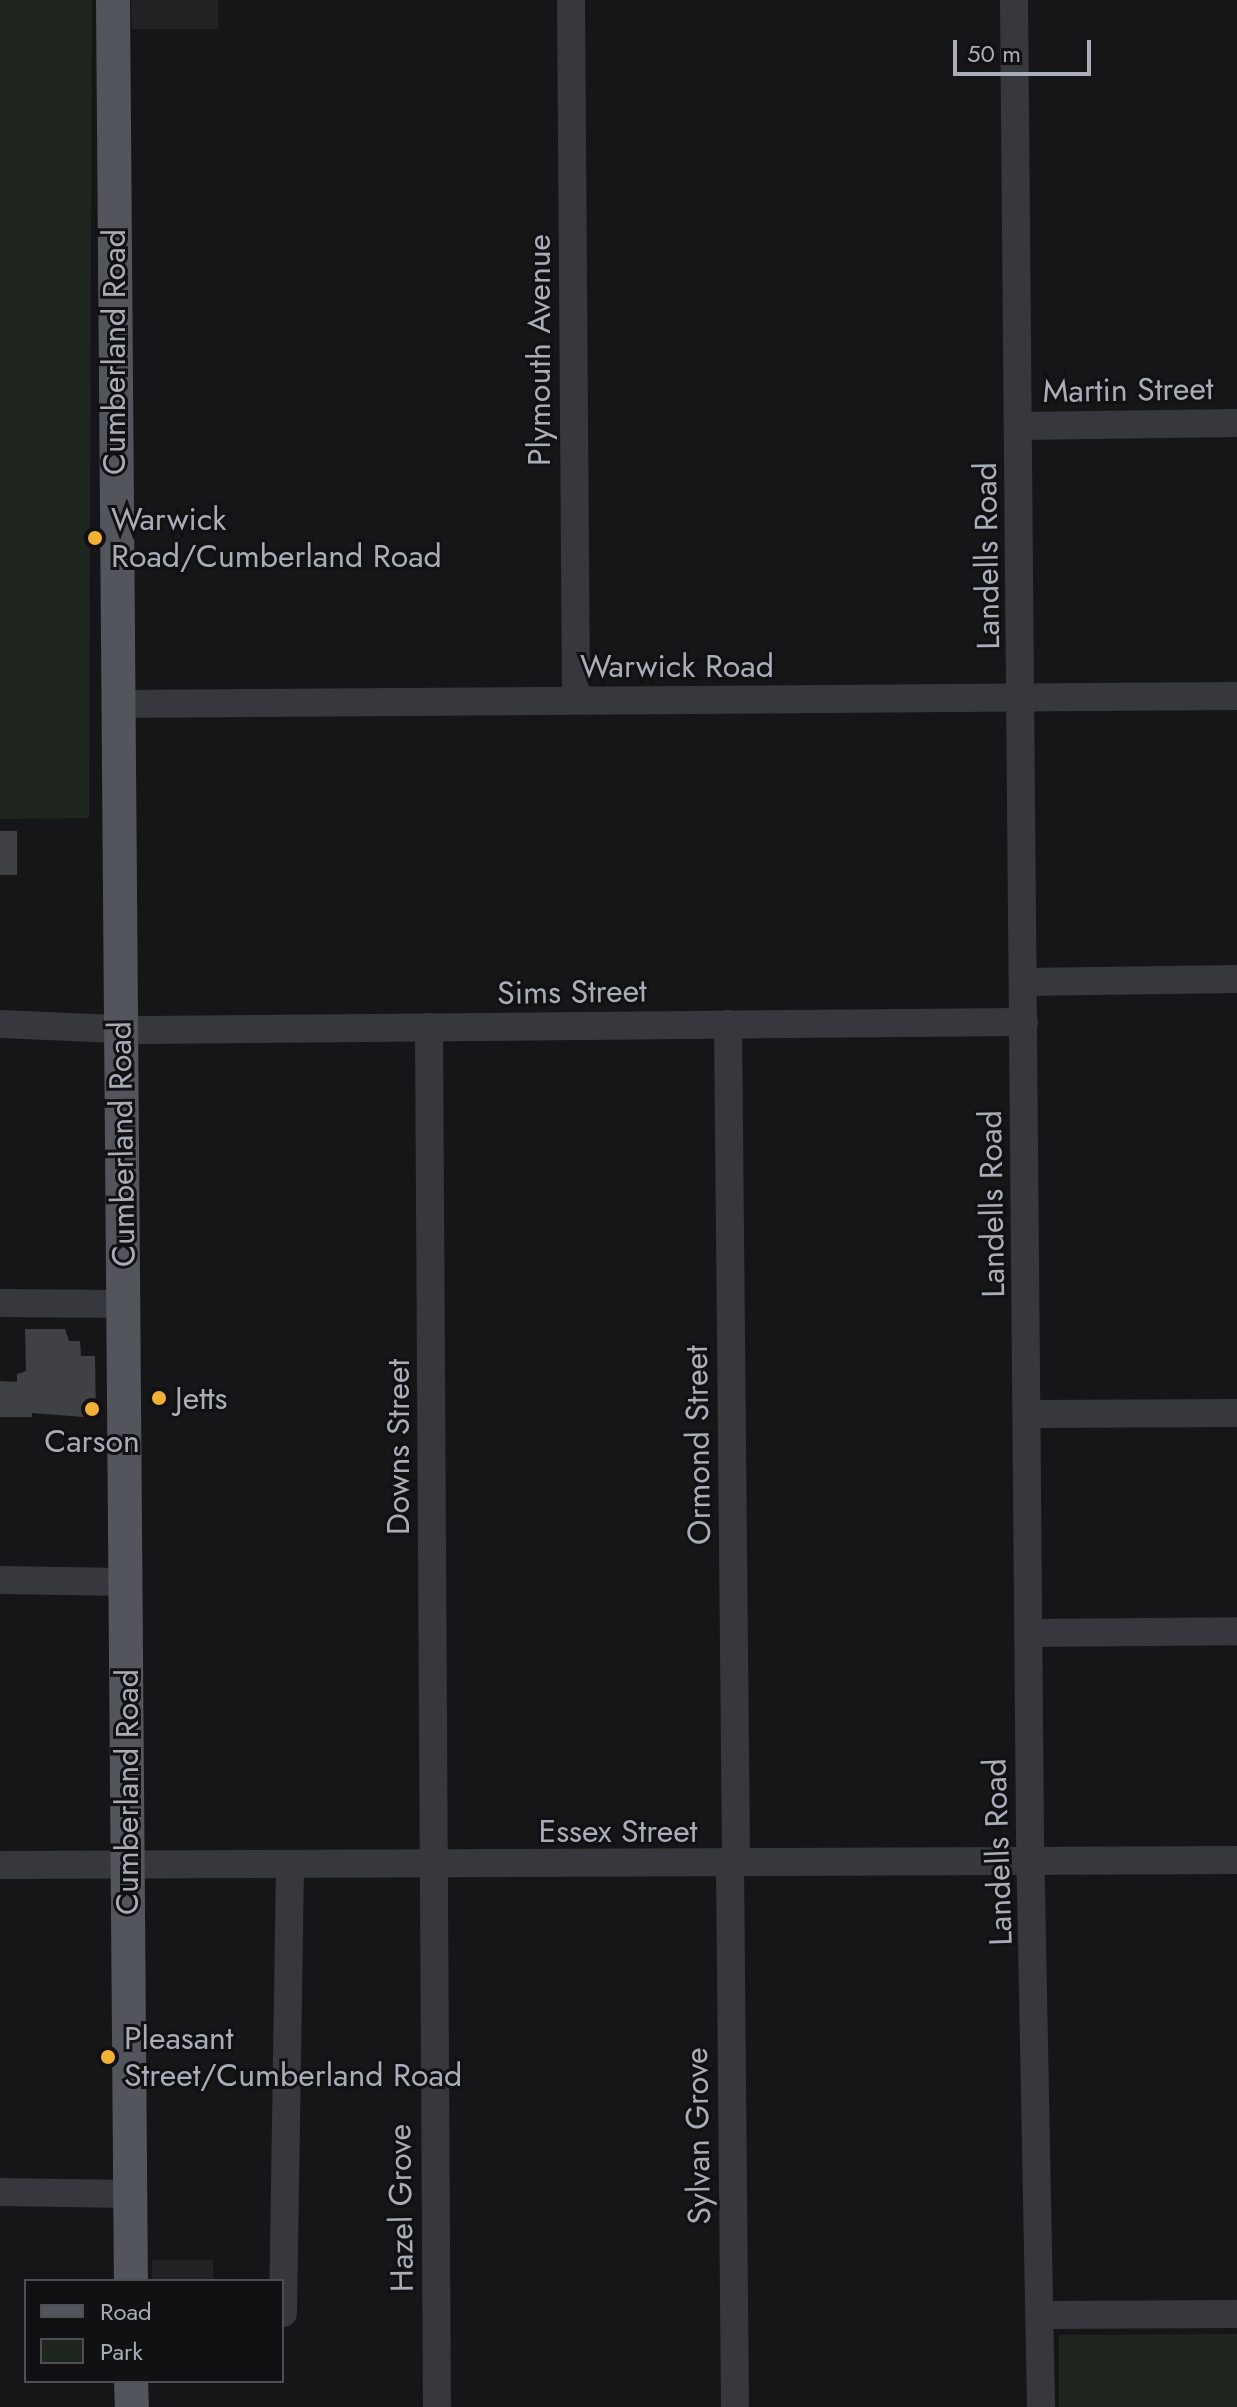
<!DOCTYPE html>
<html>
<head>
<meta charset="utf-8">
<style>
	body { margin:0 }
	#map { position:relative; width:1237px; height:2407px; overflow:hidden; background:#161618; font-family:Jost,sans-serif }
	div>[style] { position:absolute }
	.built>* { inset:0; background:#222225 }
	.green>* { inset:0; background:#1e261f }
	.building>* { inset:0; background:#404145 }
	.minor>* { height:28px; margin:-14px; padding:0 14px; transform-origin:14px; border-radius:14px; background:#37383d }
	.major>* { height:34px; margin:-17px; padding:0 17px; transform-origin:17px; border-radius:17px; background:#53555c }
	.dots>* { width:22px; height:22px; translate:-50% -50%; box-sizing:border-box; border:4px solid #111113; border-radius:50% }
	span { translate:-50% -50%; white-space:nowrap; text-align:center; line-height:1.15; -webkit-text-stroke:6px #111113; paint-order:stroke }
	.street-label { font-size:32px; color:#a8adb8 }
	.poi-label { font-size:32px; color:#a8adb8 }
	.left { translate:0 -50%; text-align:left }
	.legend { position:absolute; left:24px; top:2279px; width:260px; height:104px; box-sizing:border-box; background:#111113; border:2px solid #4d4f55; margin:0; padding:10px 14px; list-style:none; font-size:24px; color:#a8adb8 }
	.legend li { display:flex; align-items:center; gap:16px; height:40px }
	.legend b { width:40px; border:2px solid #4d4f55 }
	.scale { position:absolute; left:953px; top:40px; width:138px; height:36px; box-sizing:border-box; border:4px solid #a8adb8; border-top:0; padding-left:10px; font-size:24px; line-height:28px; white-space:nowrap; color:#a8adb8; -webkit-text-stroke:6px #111113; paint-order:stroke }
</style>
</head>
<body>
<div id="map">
	<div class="built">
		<div style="clip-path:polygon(131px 0,218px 0,218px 29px,132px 29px)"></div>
		<div style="clip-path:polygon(152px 2260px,213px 2260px,213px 2281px,152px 2281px)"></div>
	</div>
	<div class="green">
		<div style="clip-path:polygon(0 0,92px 0,89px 818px,0 819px)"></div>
		<div style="clip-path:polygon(1237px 2334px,1237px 2407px,1059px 2407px,1059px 2335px)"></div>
	</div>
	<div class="building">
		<div style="clip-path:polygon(0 831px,17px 831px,17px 875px,0 875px)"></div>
		<div style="clip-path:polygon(25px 1329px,65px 1329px,69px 1341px,80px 1341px,81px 1356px,95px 1356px,96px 1418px,32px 1413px,32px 1417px,0 1417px,0 1381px,17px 1382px,17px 1374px,26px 1371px)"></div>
	</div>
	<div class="minor">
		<div style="left:571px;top:0;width:700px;rotate:89.59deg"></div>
		<div style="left:1014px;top:0;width:1837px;rotate:89.5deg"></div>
		<div style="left:1030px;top:1837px;width:570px;rotate:88.89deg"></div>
		<div style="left:1020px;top:426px;width:217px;rotate:-0.8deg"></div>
		<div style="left:118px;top:704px;width:1119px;rotate:-0.41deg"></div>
		<div style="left:1023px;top:982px;width:214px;rotate:-0.8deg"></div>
		<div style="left:0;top:1024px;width:141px;rotate:2.4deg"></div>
		<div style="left:141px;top:1030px;width:883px;rotate:-0.52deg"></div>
		<div style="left:728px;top:1024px;width:841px;rotate:89.45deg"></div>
		<div style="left:429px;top:1027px;width:1380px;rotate:89.67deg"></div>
		<div style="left:0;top:1303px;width:123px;rotate:0.5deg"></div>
		<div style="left:1027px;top:1414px;width:210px;rotate:-0.3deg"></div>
		<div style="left:0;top:1580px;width:125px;rotate:0.9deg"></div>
		<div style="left:1028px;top:1633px;width:209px;rotate:-0.5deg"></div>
		<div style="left:0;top:1865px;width:1237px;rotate:-0.23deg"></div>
		<div style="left:730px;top:1865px;width:542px;rotate:89.47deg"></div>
		<div style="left:0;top:2192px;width:130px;rotate:0.9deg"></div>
		<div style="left:283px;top:2313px;width:446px;rotate:-89.1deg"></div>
		<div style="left:1040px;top:2315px;width:197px;rotate:-0.3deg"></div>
	</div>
	<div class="major">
		<div style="left:113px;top:0;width:2281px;rotate:89.55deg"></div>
		<div style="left:131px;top:2381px;width:26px;rotate:88deg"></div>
	</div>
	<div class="dots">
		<div style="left:95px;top:538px;background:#f2b134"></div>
		<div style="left:159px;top:1398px;background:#f2b134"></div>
		<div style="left:92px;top:1409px;background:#f2b134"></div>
		<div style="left:108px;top:2057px;background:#f2b134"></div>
	</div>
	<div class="street-label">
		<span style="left:539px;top:350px;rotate:-90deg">Plymouth Avenue</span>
		<span style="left:114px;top:352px;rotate:-90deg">Cumberland Road</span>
		<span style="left:1128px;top:390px;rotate:-1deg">Martin Street</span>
		<span style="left:987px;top:556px;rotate:-91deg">Landells Road</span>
		<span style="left:677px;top:666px">Warwick Road</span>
		<span style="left:572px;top:992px;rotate:-1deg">Sims Street</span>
		<span style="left:122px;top:1144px;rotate:-91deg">Cumberland Road</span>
		<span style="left:992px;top:1204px;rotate:-91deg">Landells Road</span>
		<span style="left:698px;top:1445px;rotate:-91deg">Ormond Street</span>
		<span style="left:398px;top:1447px;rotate:-90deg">Downs Street</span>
		<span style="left:127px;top:1792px;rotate:-90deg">Cumberland Road</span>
		<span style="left:618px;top:1831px">Essex Street</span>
		<span style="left:998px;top:1852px;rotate:-92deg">Landells Road</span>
		<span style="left:698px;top:2136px;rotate:-91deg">Sylvan Grove</span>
		<span style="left:401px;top:2208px;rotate:-91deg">Hazel Grove</span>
	</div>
	<div class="poi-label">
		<span class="left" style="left:111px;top:538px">Warwick<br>Road/Cumberland Road</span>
		<span class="left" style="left:175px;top:1398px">Jetts</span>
		<span style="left:92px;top:1441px">Carson</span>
		<span class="left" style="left:124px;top:2057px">Pleasant<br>Street/Cumberland Road</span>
	</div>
	<ul class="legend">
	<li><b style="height:10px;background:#53555c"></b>Road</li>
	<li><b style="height:22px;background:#1e261f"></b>Park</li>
	</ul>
	<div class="scale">50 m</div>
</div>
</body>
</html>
